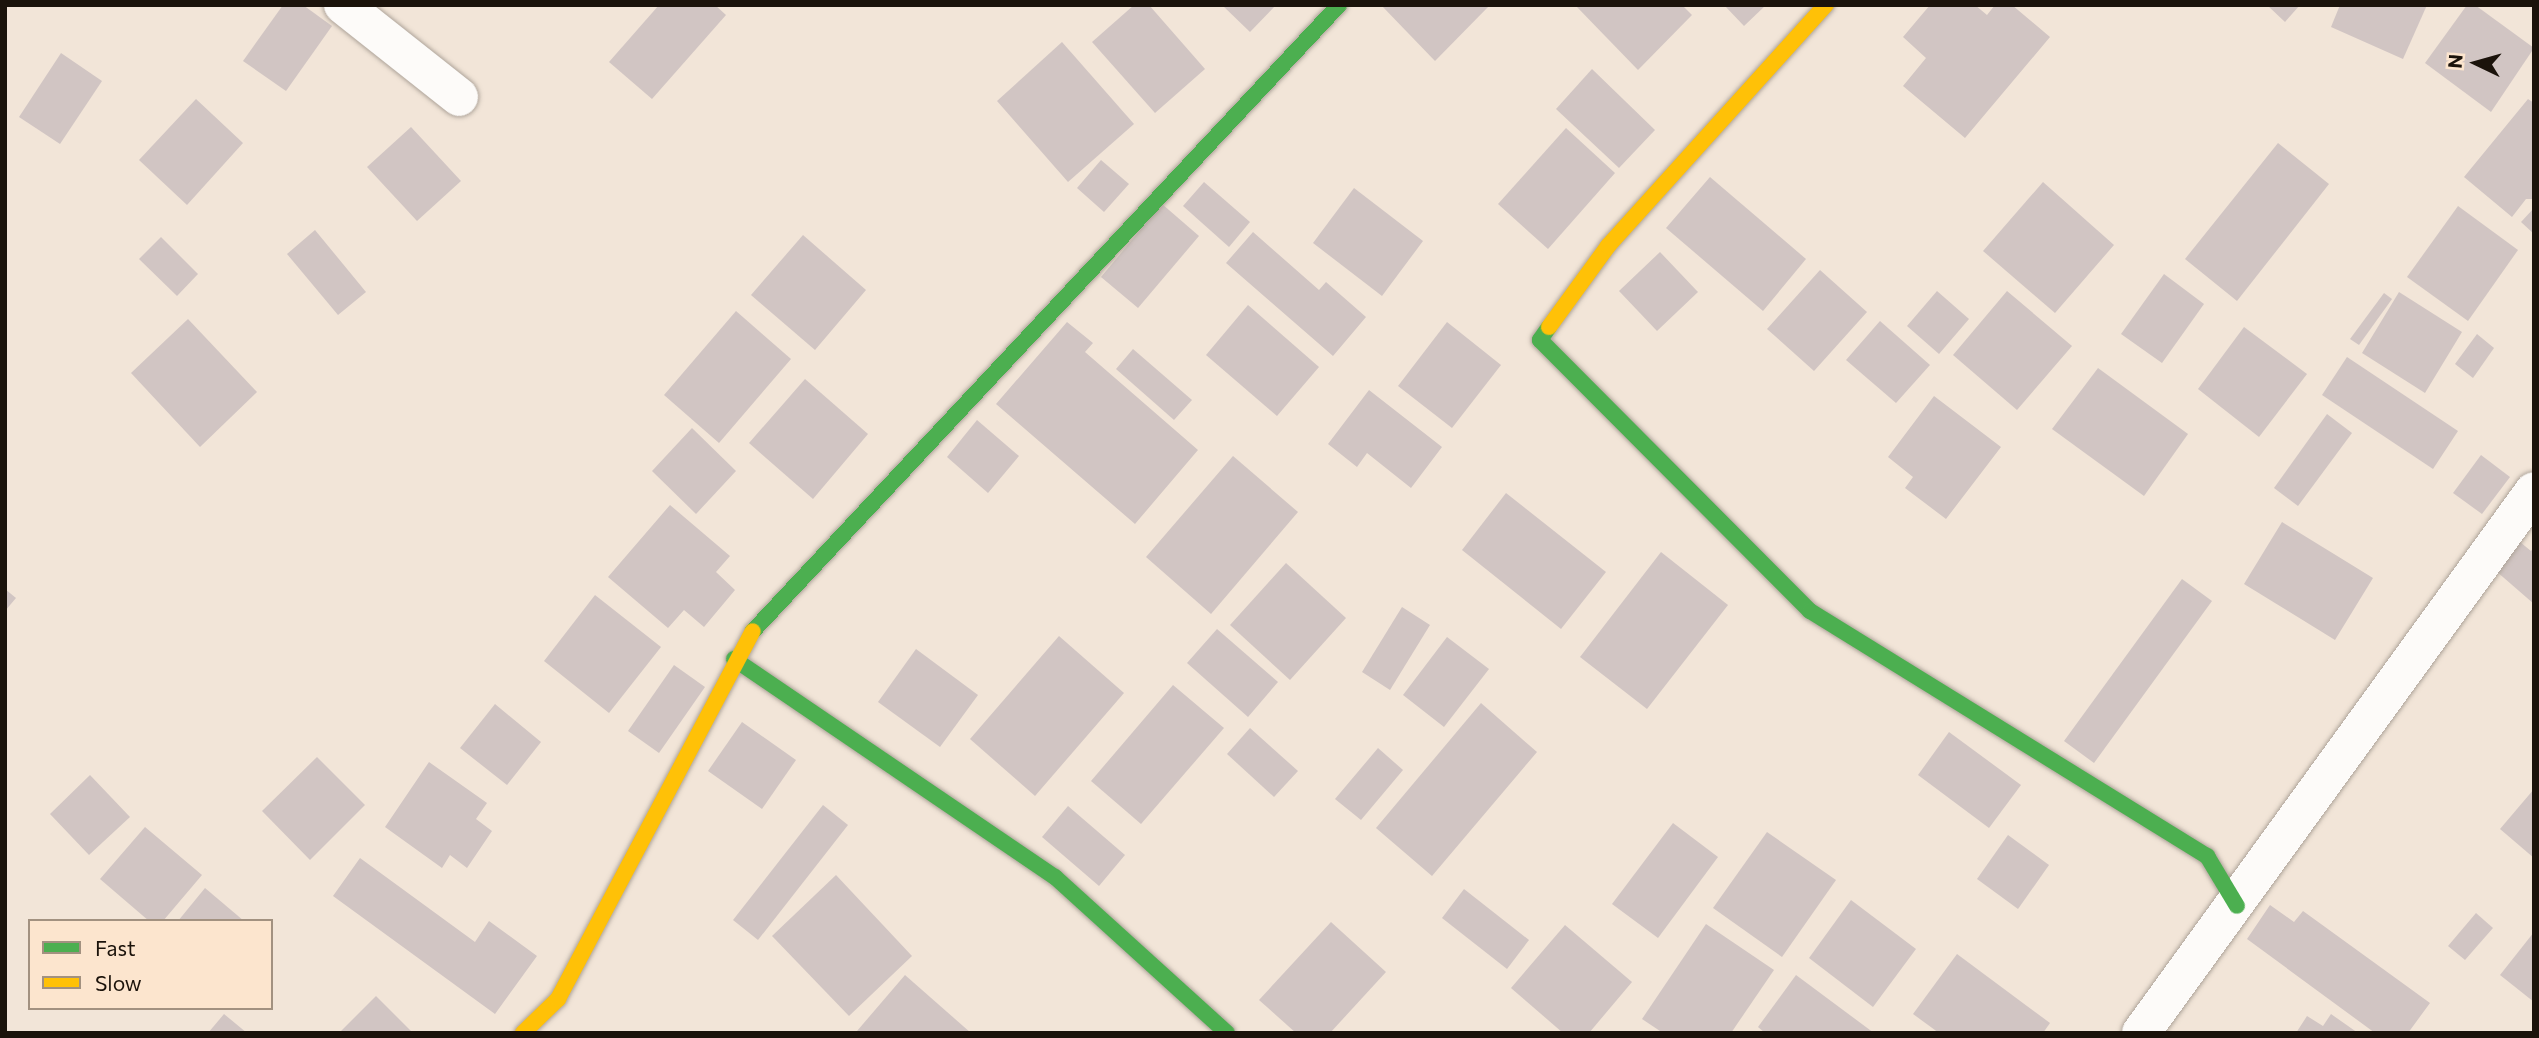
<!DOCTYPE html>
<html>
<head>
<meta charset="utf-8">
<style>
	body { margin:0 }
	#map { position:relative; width:2539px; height:1038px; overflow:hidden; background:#f2e5d8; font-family:Commissioner,sans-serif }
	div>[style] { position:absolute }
	.building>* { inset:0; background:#d1c5c3 }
	.roads { filter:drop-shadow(0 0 2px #aea49a) drop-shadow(0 0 2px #aea49a) }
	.street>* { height:38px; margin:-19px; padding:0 19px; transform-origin:19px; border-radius:19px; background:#fdfbf9 }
	.fast>* { height:16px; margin:-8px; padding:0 8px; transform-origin:8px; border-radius:8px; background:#4caf50 }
	.slow>* { height:16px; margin:-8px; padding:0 8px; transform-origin:8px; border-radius:8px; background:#ffc107 }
	span { translate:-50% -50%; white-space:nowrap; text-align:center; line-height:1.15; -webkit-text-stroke:5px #fce5ce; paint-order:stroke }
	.frame { position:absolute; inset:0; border:7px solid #1b130b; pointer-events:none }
	.legend { position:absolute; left:28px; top:919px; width:245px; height:91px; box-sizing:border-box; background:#fce5ce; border:2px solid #a29180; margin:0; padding:9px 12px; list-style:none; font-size:21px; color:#1b130b }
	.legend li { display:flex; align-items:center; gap:14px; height:35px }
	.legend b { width:35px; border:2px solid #a29180 }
	.north { position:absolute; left:2441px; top:28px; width:70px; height:70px; -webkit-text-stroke:5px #fce5ce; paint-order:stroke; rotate:275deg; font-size:19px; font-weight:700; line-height:28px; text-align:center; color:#1b130b }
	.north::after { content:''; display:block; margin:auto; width:24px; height:32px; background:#1b130b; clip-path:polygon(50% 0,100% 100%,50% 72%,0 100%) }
</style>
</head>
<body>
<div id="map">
	<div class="building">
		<div style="clip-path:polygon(283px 5px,303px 5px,332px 26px,286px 91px,243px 61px)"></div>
		<div style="clip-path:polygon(659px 5px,715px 5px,726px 15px,652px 99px,609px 62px)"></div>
		<div style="clip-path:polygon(1134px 5px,1149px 5px,1205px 69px,1155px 113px,1092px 42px)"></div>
		<div style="clip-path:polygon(1222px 5px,1276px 5px,1250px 32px)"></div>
		<div style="clip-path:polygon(1381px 5px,1490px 5px,1435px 61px)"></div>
		<div style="clip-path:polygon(1575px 5px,1682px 5px,1692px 15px,1638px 70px)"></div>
		<div style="clip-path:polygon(1724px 5px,1766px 5px,1744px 26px)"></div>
		<div style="clip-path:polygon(1930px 5px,1975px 5px,1987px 15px,1995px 5px,2012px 5px,2050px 37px,1965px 138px,1903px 86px,1926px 58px,1903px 37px)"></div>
		<div style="clip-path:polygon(2267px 5px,2300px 5px,2285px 22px)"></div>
		<div style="clip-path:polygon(2340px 5px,2427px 5px,2403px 59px,2331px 27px)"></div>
		<div style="clip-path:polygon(2467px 5px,2475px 5px,2534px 48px,2491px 112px,2425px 63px)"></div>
		<div style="clip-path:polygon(1062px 42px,1134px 124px,1068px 182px,997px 101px)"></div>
		<div style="clip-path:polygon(61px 53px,102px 81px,60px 144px,19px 117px)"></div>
		<div style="clip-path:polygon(1592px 69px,1655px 130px,1619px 168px,1556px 109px)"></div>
		<div style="clip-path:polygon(196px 99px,243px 143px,187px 205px,139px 160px)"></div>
		<div style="clip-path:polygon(2528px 99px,2534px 103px,2534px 199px,2526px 199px,2512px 217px,2464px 177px)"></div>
		<div style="clip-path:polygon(411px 127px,461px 181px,417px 221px,367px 167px)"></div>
		<div style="clip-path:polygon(1566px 128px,1615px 173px,1548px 249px,1498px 204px)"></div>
		<div style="clip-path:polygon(2278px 143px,2329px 184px,2237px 301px,2185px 259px)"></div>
		<div style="clip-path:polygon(1101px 160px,1129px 184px,1104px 212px,1077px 188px)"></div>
		<div style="clip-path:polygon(1710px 177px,1806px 259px,1763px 311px,1666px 228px)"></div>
		<div style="clip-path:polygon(1204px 182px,1250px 222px,1229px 247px,1183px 206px)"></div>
		<div style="clip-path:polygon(2043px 182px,2114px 245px,2055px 313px,1983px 251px)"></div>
		<div style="clip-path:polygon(1354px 188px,1423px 241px,1382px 296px,1313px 243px)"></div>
		<div style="clip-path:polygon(1162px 204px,1199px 236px,1138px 308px,1101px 277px)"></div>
		<div style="clip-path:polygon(2458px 206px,2518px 250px,2468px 321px,2407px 277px)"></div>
		<div style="clip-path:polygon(2534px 208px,2534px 234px,2521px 222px)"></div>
		<div style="clip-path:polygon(315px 230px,366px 292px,338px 315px,287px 254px)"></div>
		<div style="clip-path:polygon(1253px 232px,1319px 290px,1326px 282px,1366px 317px,1333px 356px,1226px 263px)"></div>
		<div style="clip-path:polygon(803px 235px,866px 290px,815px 350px,751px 295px)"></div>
		<div style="clip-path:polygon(161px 237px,198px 274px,177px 296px,139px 259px)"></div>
		<div style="clip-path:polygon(1660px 252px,1698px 292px,1657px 331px,1619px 291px)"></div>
		<div style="clip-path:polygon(1820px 270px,1867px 312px,1814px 371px,1767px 329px)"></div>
		<div style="clip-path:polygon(2164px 274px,2204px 304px,2162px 363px,2121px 334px)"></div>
		<div style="clip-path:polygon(1937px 291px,1969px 319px,1939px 354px,1907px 326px)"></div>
		<div style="clip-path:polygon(2007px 291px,2072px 346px,2017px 410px,1953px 355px)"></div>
		<div style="clip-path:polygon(2399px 292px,2462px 332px,2425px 393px,2362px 353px)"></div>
		<div style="clip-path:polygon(2384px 293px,2392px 299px,2359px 345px,2350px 339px)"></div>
		<div style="clip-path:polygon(1248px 305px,1319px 367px,1277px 416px,1206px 355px)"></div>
		<div style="clip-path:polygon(736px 311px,791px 359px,719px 443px,664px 395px)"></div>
		<div style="clip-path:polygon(188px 319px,257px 392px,200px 447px,131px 373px)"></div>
		<div style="clip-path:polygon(1880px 321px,1930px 365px,1896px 403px,1846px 360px)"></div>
		<div style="clip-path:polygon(1067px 322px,1093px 343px,1085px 352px,1198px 450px,1135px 524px,996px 404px)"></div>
		<div style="clip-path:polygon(1447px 322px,1501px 365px,1452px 428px,1398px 386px)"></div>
		<div style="clip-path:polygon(2244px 327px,2307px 374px,2259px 437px,2198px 389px)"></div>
		<div style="clip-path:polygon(2477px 334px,2494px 348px,2473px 378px,2455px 364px)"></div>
		<div style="clip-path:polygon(1133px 349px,1192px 400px,1174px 420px,1116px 369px)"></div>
		<div style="clip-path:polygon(2347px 357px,2458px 431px,2433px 469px,2322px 395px)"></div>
		<div style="clip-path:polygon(2098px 368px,2188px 434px,2144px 496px,2052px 429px)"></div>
		<div style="clip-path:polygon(805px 379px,868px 434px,813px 499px,749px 443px)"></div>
		<div style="clip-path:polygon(1369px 390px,1442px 447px,1411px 488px,1367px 453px,1357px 467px,1328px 444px)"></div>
		<div style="clip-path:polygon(1934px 396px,2001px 447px,1946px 519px,1905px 488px,1913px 477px,1888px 457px)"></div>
		<div style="clip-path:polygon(2327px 414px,2352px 433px,2298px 506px,2274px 488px)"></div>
		<div style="clip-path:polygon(977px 420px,1019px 456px,988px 493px,947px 457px)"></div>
		<div style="clip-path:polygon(692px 428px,736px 471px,696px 514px,652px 471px)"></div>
		<div style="clip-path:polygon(2481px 455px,2510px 477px,2482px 514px,2453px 493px)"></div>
		<div style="clip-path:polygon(1233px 456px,1298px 512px,1211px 614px,1146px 557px)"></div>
		<div style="clip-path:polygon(1506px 493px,1606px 572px,1561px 629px,1462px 550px)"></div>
		<div style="clip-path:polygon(670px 505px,730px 556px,716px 572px,735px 590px,704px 627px,684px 610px,668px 628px,608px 577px)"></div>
		<div style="clip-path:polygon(2282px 522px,2373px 578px,2335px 640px,2244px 584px)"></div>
		<div style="clip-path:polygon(2520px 542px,2531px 551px,2534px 547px,2534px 604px,2496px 571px)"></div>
		<div style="clip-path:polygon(1661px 552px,1728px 605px,1647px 709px,1580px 657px)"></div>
		<div style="clip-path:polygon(1286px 563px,1346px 618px,1290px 680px,1230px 625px)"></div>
		<div style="clip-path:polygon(2182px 579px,2212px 601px,2094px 763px,2064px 741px)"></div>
		<div style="clip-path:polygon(5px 589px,16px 598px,5px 611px)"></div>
		<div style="clip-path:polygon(595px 595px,661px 647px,609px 713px,544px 661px)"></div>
		<div style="clip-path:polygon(1402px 607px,1430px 625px,1390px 690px,1362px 672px)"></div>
		<div style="clip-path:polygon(1217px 629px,1278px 682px,1248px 717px,1187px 663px)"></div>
		<div style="clip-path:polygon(1059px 636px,1124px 693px,1035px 796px,970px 739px)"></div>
		<div style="clip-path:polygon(1447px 637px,1489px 669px,1444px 727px,1403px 695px)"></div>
		<div style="clip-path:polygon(916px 649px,978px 695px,940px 747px,878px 702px)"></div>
		<div style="clip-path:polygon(674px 665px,705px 687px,659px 753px,628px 731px)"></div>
		<div style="clip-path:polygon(1173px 685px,1224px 728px,1141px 824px,1091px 781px)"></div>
		<div style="clip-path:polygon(1481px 703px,1537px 752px,1432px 876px,1376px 828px)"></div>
		<div style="clip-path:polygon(495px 704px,541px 742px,507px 785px,460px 748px)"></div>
		<div style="clip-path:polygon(742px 722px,796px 760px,762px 809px,708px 771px)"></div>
		<div style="clip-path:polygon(1250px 728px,1298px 771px,1274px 797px,1227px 754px)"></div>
		<div style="clip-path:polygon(1949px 732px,2021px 785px,1989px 828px,1918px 775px)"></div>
		<div style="clip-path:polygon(1378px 748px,1403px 770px,1361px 820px,1335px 799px)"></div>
		<div style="clip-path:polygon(317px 757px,365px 805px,310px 860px,262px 811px)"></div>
		<div style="clip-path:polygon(429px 762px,487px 803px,476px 819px,492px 831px,467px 868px,450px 855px,442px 868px,385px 827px)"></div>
		<div style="clip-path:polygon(90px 775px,130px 817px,89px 855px,50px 814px)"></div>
		<div style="clip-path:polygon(2534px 789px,2534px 858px,2500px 829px)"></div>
		<div style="clip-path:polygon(823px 805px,848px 825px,758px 940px,733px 920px)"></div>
		<div style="clip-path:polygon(1068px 806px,1125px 855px,1099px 886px,1042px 837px)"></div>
		<div style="clip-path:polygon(1673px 823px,1718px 857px,1658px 938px,1612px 904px)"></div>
		<div style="clip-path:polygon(145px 827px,202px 875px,163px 921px,149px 921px,100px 879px)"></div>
		<div style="clip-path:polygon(1767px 832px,1836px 880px,1782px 957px,1713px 908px)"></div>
		<div style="clip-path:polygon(2008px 835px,2049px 865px,2018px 909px,1977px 879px)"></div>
		<div style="clip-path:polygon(360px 858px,475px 942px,489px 921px,537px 956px,495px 1014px,333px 896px)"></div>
		<div style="clip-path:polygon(836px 875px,912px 956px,849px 1016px,772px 936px)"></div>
		<div style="clip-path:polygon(205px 888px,244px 921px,178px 921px)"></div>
		<div style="clip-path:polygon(1464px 889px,1529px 940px,1507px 969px,1442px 918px)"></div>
		<div style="clip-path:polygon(1851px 900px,1916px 949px,1873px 1007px,1809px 958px)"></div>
		<div style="clip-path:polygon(2270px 905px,2294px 922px,2303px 911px,2430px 1003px,2408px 1033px,2375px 1033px,2247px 939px)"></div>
		<div style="clip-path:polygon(2476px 913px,2493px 928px,2465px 960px,2448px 946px)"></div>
		<div style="clip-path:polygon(1331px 922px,1386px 972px,1330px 1033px,1296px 1033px,1259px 1000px)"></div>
		<div style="clip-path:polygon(1706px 924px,1774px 970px,1731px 1033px,1663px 1033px,1642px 1019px)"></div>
		<div style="clip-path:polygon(1565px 925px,1632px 982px,1589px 1033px,1563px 1033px,1511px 988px)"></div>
		<div style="clip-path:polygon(2534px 932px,2534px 1002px,2500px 975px)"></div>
		<div style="clip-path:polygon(1957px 954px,2050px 1023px,2043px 1033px,1939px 1033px,1913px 1014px)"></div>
		<div style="clip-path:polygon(905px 975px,971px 1033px,857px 1031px)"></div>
		<div style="clip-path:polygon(1796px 975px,1874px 1033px,1765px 1033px,1758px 1027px)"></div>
		<div style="clip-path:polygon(376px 996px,413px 1033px,339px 1033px)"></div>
		<div style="clip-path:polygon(224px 1014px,247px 1033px,208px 1033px)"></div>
		<div style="clip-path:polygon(2331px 1014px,2358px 1033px,2296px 1033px,2307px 1016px,2323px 1026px)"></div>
	</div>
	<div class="roads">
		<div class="street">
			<div style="left:343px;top:5px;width:148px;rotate:38.4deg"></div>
			<div style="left:2141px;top:1033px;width:669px;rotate:-54.05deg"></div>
		</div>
		<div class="fast">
			<div style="left:1549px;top:327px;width:16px;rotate:125deg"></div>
			<div style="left:1540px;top:340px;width:383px;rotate:45.1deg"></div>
			<div style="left:1810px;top:611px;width:467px;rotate:31.7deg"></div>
			<div style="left:2207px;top:856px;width:58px;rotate:59deg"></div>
			<div style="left:753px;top:631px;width:857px;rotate:-46.89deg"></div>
			<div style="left:734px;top:659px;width:388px;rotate:34.2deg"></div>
			<div style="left:1055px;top:877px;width:232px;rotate:42.2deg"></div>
		</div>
		<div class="slow">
			<div style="left:1549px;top:327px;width:100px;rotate:-53.9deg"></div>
			<div style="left:1608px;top:246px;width:325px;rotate:-47.9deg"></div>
			<div style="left:523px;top:1033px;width:49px;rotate:-44.2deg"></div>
			<div style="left:558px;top:999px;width:416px;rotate:-62.1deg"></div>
		</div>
	</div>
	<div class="frame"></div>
	<ul class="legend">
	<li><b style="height:9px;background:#4caf50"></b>Fast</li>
	<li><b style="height:9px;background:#ffc107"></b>Slow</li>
	</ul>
	<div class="north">N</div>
</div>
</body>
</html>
